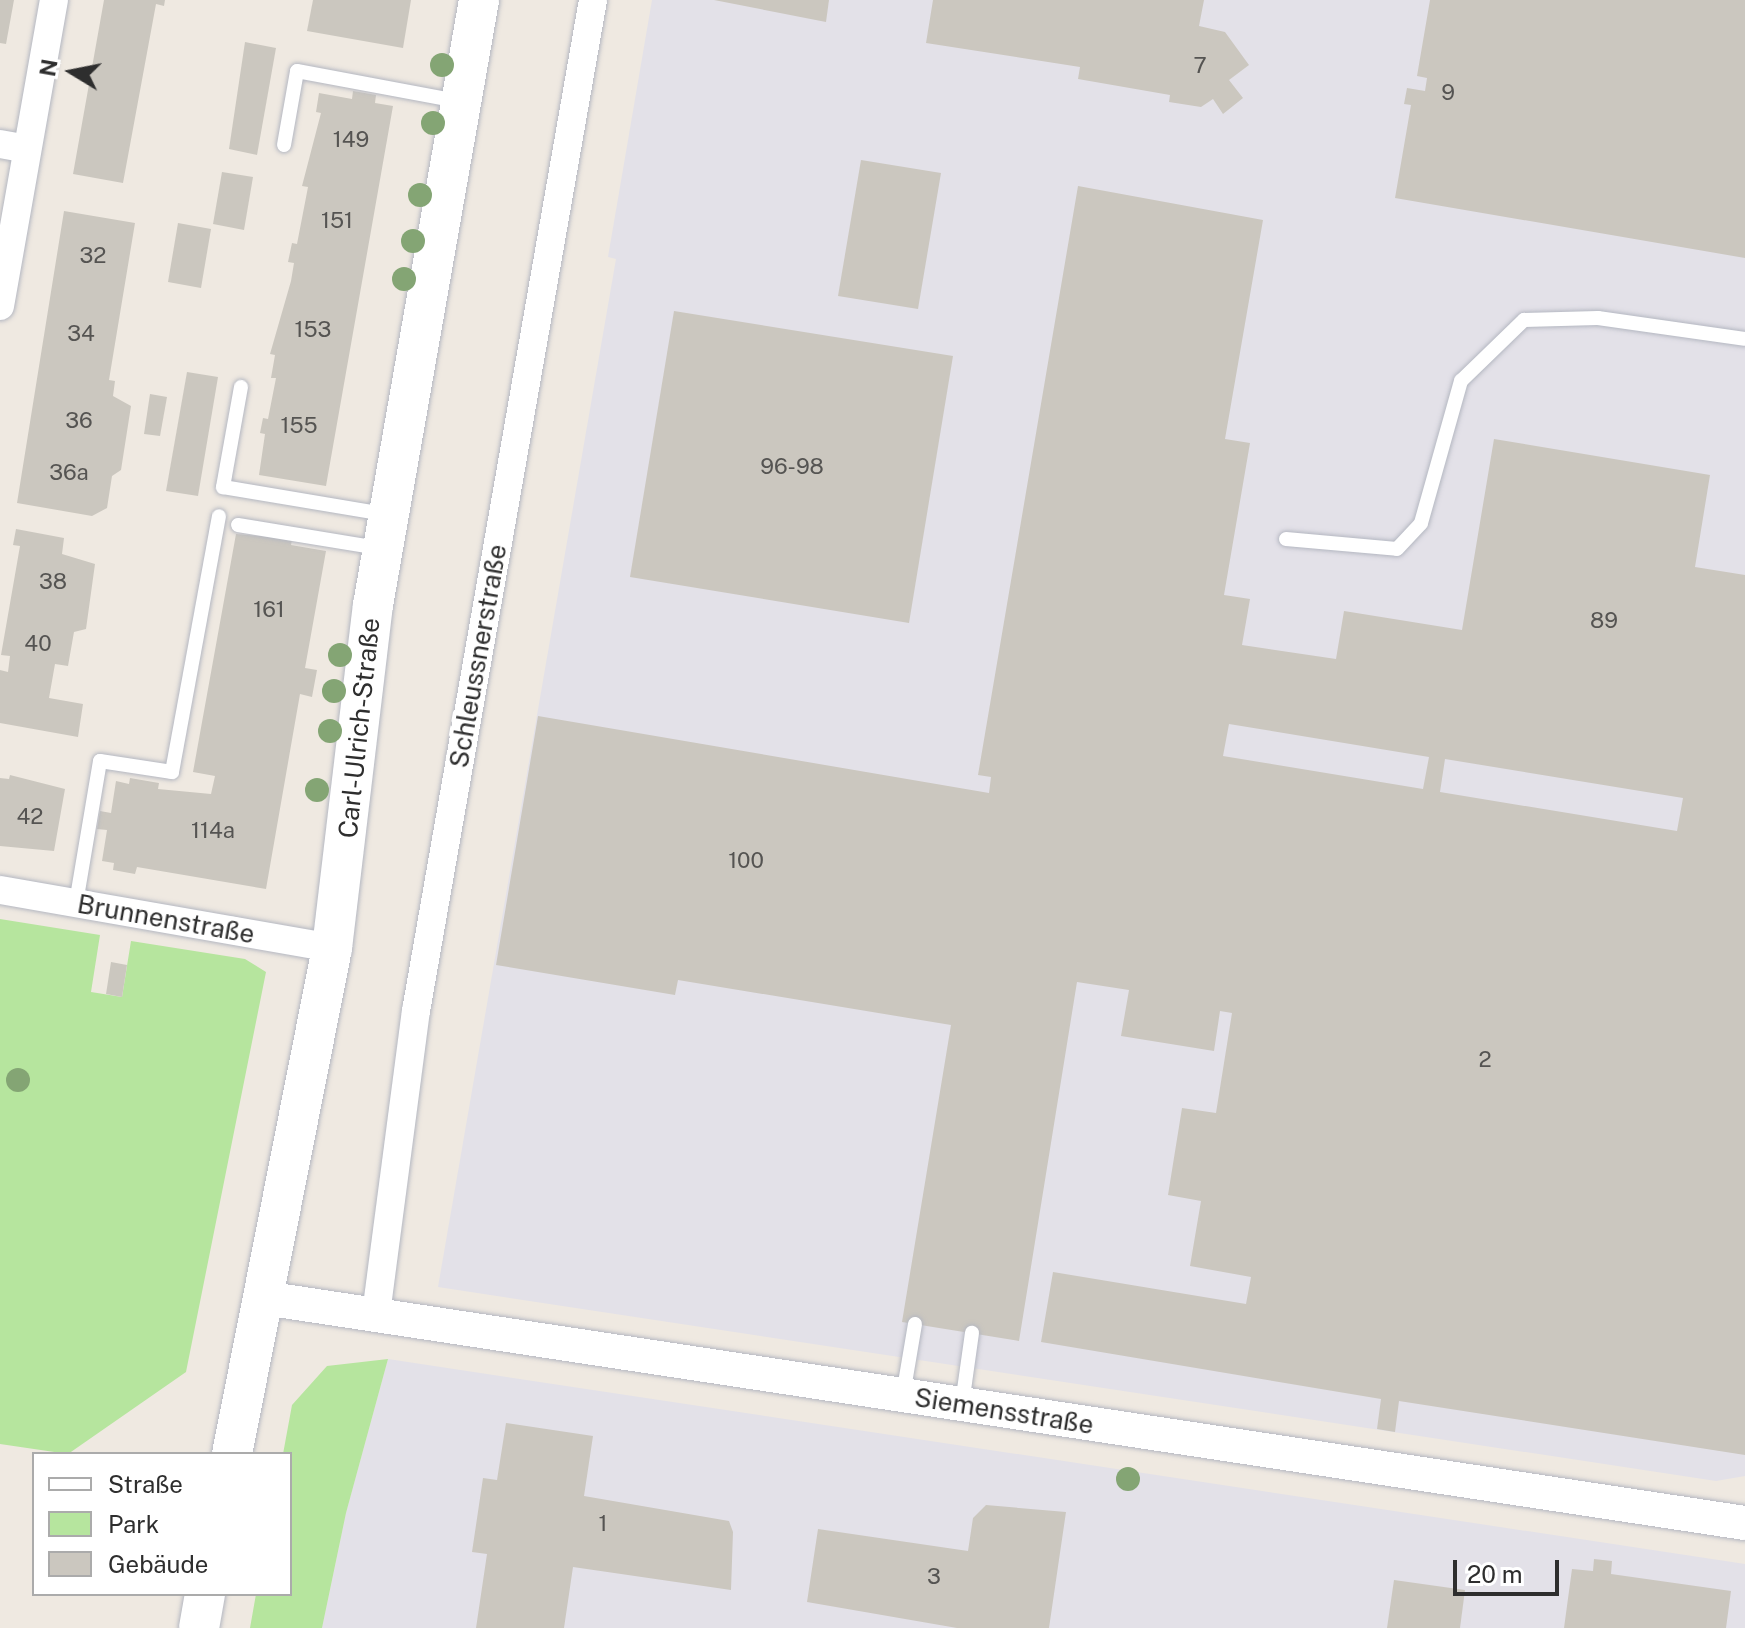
<!DOCTYPE html>
<html>
<head>
<meta charset="utf-8">
<style>
	body { margin:0 }
	#map { position:relative; width:1745px; height:1628px; overflow:hidden; background:#efe9e1; font-family:"Public Sans",sans-serif }
	div>[style] { position:absolute }
	.industrial>* { inset:0; background:#e3e1e8 }
	.green>* { inset:0; background:#b6e59e }
	.building>* { inset:0; background:#cbc7bf }
	.roads { filter:drop-shadow(0 0 2px #b4b7c1) drop-shadow(0 0 2px #b4b7c1) }
	.service>* { height:14px; margin:-7px; padding:0 7px; transform-origin:7px; border-radius:7px; background:#fff }
	.minor>* { height:28px; margin:-14px; padding:0 14px; transform-origin:14px; border-radius:14px; background:#fff }
	.tertiary>* { height:34px; margin:-17px; padding:0 17px; transform-origin:17px; border-radius:17px; background:#fff }
	.secondary>* { height:40px; margin:-20px; padding:0 20px; transform-origin:20px; border-radius:20px; background:#fff }
	.trees>* { width:24px; height:24px; margin:-12px; border-radius:50%; background:#84a574 }
	span { translate:-50% -50%; white-space:nowrap; text-align:center; line-height:1.15; -webkit-text-stroke:8px #fff; paint-order:stroke }
	.number-label { font-size:22px; color:#555452 }
	.number-label span { -webkit-text-stroke-width:0 }
	.street-label { font-size:26px; color:#2e2e2e }
	.legend { position:absolute; left:32px; top:1452px; width:260px; height:144px; box-sizing:border-box; background:#fff; border:2px solid #ababab; margin:0; padding:10px 14px; list-style:none; font-size:24px; color:#2e2e2e }
	.legend li { display:flex; align-items:center; gap:16px; height:40px }
	.legend b { width:40px; border:2px solid #ababab }
	.north { position:absolute; left:32px; top:32px; width:80px; height:80px; -webkit-text-stroke:6px #fff; paint-order:stroke; rotate:280deg; font-size:22px; font-weight:700; line-height:32px; text-align:center; color:#2e2e2e }
	.north::after { content:''; display:block; margin:auto; width:28px; height:36px; background:#2e2e2e; clip-path:polygon(50% 0,100% 100%,50% 72%,0 100%) }
	.scale { position:absolute; left:1453px; top:1560px; width:106px; height:36px; box-sizing:border-box; border:4px solid #2e2e2e; border-top:0; padding-left:10px; font-size:24px; line-height:28px; white-space:nowrap; color:#2e2e2e; -webkit-text-stroke:6px #fff; paint-order:stroke }
</style>
</head>
<body>
<div id="map">
	<div class="industrial">
		<div style="clip-path:polygon(652px 0,1745px 0,1745px 1476px,1716px 1481px,438px 1287px,616px 259px,608px 257px)"></div>
		<div style="clip-path:polygon(388px 1359px,1745px 1564px,1745px 1628px,322px 1628px,346px 1513px)"></div>
	</div>
	<div class="green">
		<div style="clip-path:polygon(0 919px,100px 935px,91px 992px,122px 997px,131px 941px,245px 959px,266px 972px,186px 1372px,68px 1454px,0 1444px)"></div>
		<div style="clip-path:polygon(388px 1359px,346px 1513px,322px 1628px,250px 1628px,256px 1594px,290px 1594px,290px 1454px,283px 1454px,292px 1405px,327px 1366px)"></div>
	</div>
	<div class="building">
		<div style="clip-path:polygon(0 0,14px 0,6px 44px,0 43px)"></div>
		<div style="clip-path:polygon(104px 0,165px 0,164px 6px,156px 4px,123px 183px,73px 174px)"></div>
		<div style="clip-path:polygon(313px 0,411px 0,403px 48px,307px 31px)"></div>
		<div style="clip-path:polygon(714px 0,829px 0,826px 22px)"></div>
		<div style="clip-path:polygon(933px 0,1204px 0,1199px 26px,1225px 32px,1249px 65px,1229px 80px,1243px 98px,1223px 114px,1213px 99px,1201px 107px,1169px 102px,1170px 95px,1078px 79px,1080px 67px,926px 43px)"></div>
		<div style="clip-path:polygon(1430px 0,1745px 0,1745px 258px,1395px 198px,1411px 105px,1404px 104px,1407px 88px,1425px 91px,1427px 78px,1417px 76px)"></div>
		<div style="clip-path:polygon(245px 42px,276px 48px,257px 155px,229px 149px)"></div>
		<div style="clip-path:polygon(353px 91px,376px 95px,375px 103px,393px 106px,326px 486px,259px 475px,265px 434px,260px 433px,263px 418px,268px 419px,276px 378px,271px 378px,275px 355px,270px 354px,291px 281px,294px 263px,288px 262px,292px 243px,297px 244px,308px 187px,302px 186px,321px 113px,316px 112px,319px 93px,352px 99px)"></div>
		<div style="clip-path:polygon(861px 160px,941px 173px,918px 309px,838px 296px)"></div>
		<div style="clip-path:polygon(222px 172px,253px 177px,244px 230px,213px 224px)"></div>
		<div style="clip-path:polygon(evenodd,1078px 186px,1263px 220px,1225px 439px,1250px 443px,1224px 595px,1250px 599px,1242px 645px,1336px 659px,1344px 611px,1462px 630px,1494px 439px,1710px 475px,1695px 567px,1745px 575px,1745px 1455px,1399px 1401px,1395px 1432px,1377px 1429px,1381px 1399px,1041px 1342px,1053px 1272px,1246px 1304px,1251px 1277px,1190px 1266px,1201px 1201px,1168px 1195px,1182px 1108px,1216px 1113px,1232px 1013px,1220px 1011px,1214px 1051px,1121px 1036px,1129px 990px,1077px 982px,1019px 1341px,902px 1322px,951px 1025px,678px 980px,675px 995px,496px 965px,538px 716px,989px 793px,991px 777px,978px 775px,1078px 186px,1229px 724px,1429px 757px,1423px 789px,1223px 756px,1229px 724px,1078px 186px,1445px 759px,1683px 798px,1677px 831px,1440px 792px,1445px 759px)"></div>
		<div style="clip-path:polygon(64px 211px,135px 223px,109px 380px,115px 381px,113px 396px,131px 406px,121px 470px,112px 476px,107px 508px,92px 516px,17px 503px)"></div>
		<div style="clip-path:polygon(178px 223px,211px 229px,201px 288px,168px 282px)"></div>
		<div style="clip-path:polygon(674px 311px,953px 356px,909px 623px,630px 577px)"></div>
		<div style="clip-path:polygon(187px 372px,218px 377px,198px 496px,166px 491px)"></div>
		<div style="clip-path:polygon(150px 394px,167px 397px,160px 436px,144px 434px)"></div>
		<div style="clip-path:polygon(16px 529px,64px 538px,62px 554px,95px 564px,86px 629px,74px 632px,68px 666px,55px 664px,49px 698px,83px 704px,78px 737px,0 723px,0 670px,8px 672px,10px 656px,1px 655px,20px 546px,13px 545px)"></div>
		<div style="clip-path:polygon(236px 534px,292px 539px,291px 545px,326px 551px,305px 668px,317px 670px,312px 697px,300px 694px,266px 889px,137px 867px,135px 874px,113px 870px,114px 863px,102px 861px,107px 830px,97px 829px,100px 811px,111px 813px,116px 781px,129px 784px,130px 778px,159px 783px,158px 789px,211px 794px,215px 776px,193px 772px)"></div>
		<div style="clip-path:polygon(10px 775px,65px 789px,54px 851px,0 846px,0 778px,9px 779px)"></div>
		<div style="clip-path:polygon(111px 962px,127px 965px,122px 997px,106px 994px)"></div>
		<div style="clip-path:polygon(506px 1423px,593px 1436px,584px 1496px,729px 1521px,733px 1532px,731px 1590px,573px 1567px,564px 1628px,476px 1628px,487px 1554px,472px 1552px,483px 1478px,497px 1480px)"></div>
		<div style="clip-path:polygon(986px 1505px,1066px 1512px,1049px 1628px,957px 1628px,807px 1602px,818px 1529px,968px 1551px,973px 1518px)"></div>
		<div style="clip-path:polygon(1594px 1559px,1612px 1561px,1611px 1574px,1731px 1591px,1726px 1628px,1564px 1628px,1572px 1569px,1593px 1571px)"></div>
		<div style="clip-path:polygon(1394px 1580px,1465px 1590px,1460px 1628px,1387px 1628px)"></div>
	</div>
	<div class="roads">
		<div class="service">
			<div style="left:284px;top:145px;width:75px;rotate:-80deg"></div>
			<div style="left:297px;top:71px;width:164px;rotate:10.6deg"></div>
			<div style="left:241px;top:387px;width:102px;rotate:100.2deg"></div>
			<div style="left:223px;top:487px;width:164px;rotate:9.5deg"></div>
			<div style="left:238px;top:525px;width:143px;rotate:9.3deg"></div>
			<div style="left:1286px;top:539px;width:111px;rotate:5.1deg"></div>
			<div style="left:1397px;top:549px;width:35px;rotate:-47deg"></div>
			<div style="left:1421px;top:523px;width:148px;rotate:-74.3deg"></div>
			<div style="left:1461px;top:381px;width:88px;rotate:-44.1deg"></div>
			<div style="left:1524px;top:320px;width:74px;rotate:-1.5deg"></div>
			<div style="left:1598px;top:318px;width:148px;rotate:8.1deg"></div>
			<div style="left:76px;top:903px;width:144px;rotate:-80.4deg"></div>
			<div style="left:100px;top:761px;width:73px;rotate:8.7deg"></div>
			<div style="left:172px;top:772px;width:260px;rotate:-79.6deg"></div>
			<div style="left:903px;top:1395px;width:72px;rotate:-80.4deg"></div>
			<div style="left:962px;top:1404px;width:72px;rotate:-82deg"></div>
		</div>
		<div class="minor">
			<div style="left:0;top:144px;width:27px;rotate:10deg"></div>
			<div style="left:0;top:306px;width:311px;rotate:-80deg"></div>
			<div style="left:0;top:890px;width:337px;rotate:9.9deg"></div>
			<div style="left:376px;top:1314px;width:306px;rotate:-82.5deg"></div>
			<div style="left:416px;top:1011px;width:1026px;rotate:-80.07deg"></div>
		</div>
		<div class="tertiary">
			<div style="left:264px;top:1298px;width:1498px;rotate:8.64deg"></div>
		</div>
		<div class="secondary">
			<div style="left:232px;top:1454px;width:516px;rotate:-78.82deg"></div>
			<div style="left:332px;top:948px;width:345px;rotate:-83.2deg"></div>
			<div style="left:373px;top:605px;width:614px;rotate:-80.06deg"></div>
			<div style="left:199px;top:1628px;width:35px;rotate:-80deg"></div>
		</div>
	</div>
	<div class="trees">
		<div style="left:442px;top:65px"></div>
		<div style="left:433px;top:123px"></div>
		<div style="left:420px;top:195px"></div>
		<div style="left:413px;top:241px"></div>
		<div style="left:404px;top:279px"></div>
		<div style="left:340px;top:655px"></div>
		<div style="left:334px;top:691px"></div>
		<div style="left:330px;top:731px"></div>
		<div style="left:317px;top:790px"></div>
		<div style="left:18px;top:1080px"></div>
		<div style="left:1128px;top:1479px"></div>
	</div>
	<div class="number-label">
		<span style="left:1200px;top:66px">7</span>
		<span style="left:1448px;top:93px">9</span>
		<span style="left:351px;top:140px">149</span>
		<span style="left:337px;top:221px">151</span>
		<span style="left:93px;top:256px">32</span>
		<span style="left:313px;top:330px">153</span>
		<span style="left:81px;top:334px">34</span>
		<span style="left:79px;top:421px">36</span>
		<span style="left:299px;top:426px">155</span>
		<span style="left:792px;top:467px">96-98</span>
		<span style="left:69px;top:473px">36a</span>
		<span style="left:53px;top:582px">38</span>
		<span style="left:269px;top:610px">161</span>
		<span style="left:1604px;top:621px">89</span>
		<span style="left:38px;top:644px">40</span>
		<span style="left:30px;top:817px">42</span>
		<span style="left:213px;top:831px">114a</span>
		<span style="left:746px;top:861px">100</span>
		<span style="left:1485px;top:1060px">2</span>
		<span style="left:603px;top:1524px">1</span>
		<span style="left:934px;top:1577px">3</span>
	</div>
	<div class="street-label">
		<span style="left:478px;top:656px;rotate:-80deg">Schleussnerstraße</span>
		<span style="left:359px;top:728px;rotate:-84deg">Carl-Ulrich-Straße</span>
		<span style="left:166px;top:919px;rotate:10deg">Brunnenstraße</span>
		<span style="left:1004px;top:1411px;rotate:9deg">Siemensstraße</span>
	</div>
	<ul class="legend">
	<li><b style="height:10px;background:#fff"></b>Straße</li>
	<li><b style="height:22px;background:#b6e59e"></b>Park</li>
	<li><b style="height:22px;background:#cbc7bf"></b>Gebäude</li>
	</ul>
	<div class="north">N</div>
	<div class="scale">20 m</div>
</div>
</body>
</html>
